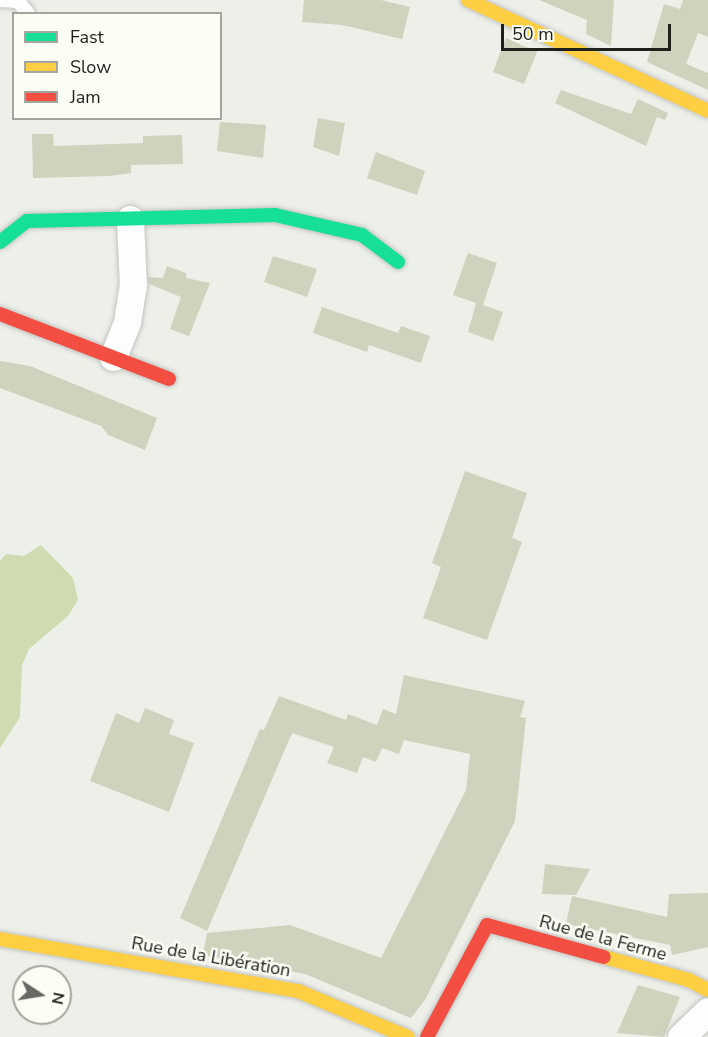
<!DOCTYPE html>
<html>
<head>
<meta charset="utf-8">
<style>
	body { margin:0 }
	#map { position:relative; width:708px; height:1037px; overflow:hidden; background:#edefe9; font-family:"Nunito Sans",sans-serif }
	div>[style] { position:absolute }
	.green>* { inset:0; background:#cfdbb0 }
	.building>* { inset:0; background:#cdd3bd }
	.roads { filter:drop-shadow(0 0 2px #c3c4c0) drop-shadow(0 0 2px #c3c4c0) }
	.lane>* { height:14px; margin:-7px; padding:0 7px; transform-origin:7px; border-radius:7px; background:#fcfdfc }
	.street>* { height:27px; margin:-13.5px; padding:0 13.5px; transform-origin:13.5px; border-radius:13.5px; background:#fcfdfc }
	.fast>* { height:14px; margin:-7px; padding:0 7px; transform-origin:7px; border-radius:7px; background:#16e098 }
	.slow>* { height:14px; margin:-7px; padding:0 7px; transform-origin:7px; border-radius:7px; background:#ffcf43 }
	.jam>* { height:14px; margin:-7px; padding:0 7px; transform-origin:7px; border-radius:7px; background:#f24e42 }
	span { translate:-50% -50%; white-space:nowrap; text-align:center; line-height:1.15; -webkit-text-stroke:5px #fbfef4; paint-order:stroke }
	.street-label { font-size:18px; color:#1f201c }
	.legend { position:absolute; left:12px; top:12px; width:210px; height:108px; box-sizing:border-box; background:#fbfef4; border:2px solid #a3a59e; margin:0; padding:8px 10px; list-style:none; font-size:18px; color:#1f201c }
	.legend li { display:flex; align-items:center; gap:12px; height:30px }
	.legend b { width:30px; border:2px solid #a3a59e }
	.north { position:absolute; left:12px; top:965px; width:60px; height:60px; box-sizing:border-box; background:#fbfef4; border:2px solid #a3a59e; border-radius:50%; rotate:102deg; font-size:16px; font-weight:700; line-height:24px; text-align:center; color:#1f201c }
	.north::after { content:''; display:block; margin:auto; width:21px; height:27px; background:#676864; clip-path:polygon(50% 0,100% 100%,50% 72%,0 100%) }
	.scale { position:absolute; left:501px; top:24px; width:170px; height:27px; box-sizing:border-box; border:3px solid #1f201c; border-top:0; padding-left:8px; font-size:18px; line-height:21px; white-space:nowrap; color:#1f201c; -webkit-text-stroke:4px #fbfef4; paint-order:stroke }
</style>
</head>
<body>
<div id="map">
	<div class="green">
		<div style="clip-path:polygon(41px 545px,73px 578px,78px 600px,68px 616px,29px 649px,22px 665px,20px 717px,0 748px,0 561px,6px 554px,24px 556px)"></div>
	</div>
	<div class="building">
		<div style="clip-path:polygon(304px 0,381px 0,410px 7px,402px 39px,342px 25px,302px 22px)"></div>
		<div style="clip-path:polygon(539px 0,614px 0,611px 46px,586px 34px,587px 20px)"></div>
		<div style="clip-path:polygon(683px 0,708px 0,708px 37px,698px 33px,686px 64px,708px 73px,708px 90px,647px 62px,664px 4px,680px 9px)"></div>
		<div style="clip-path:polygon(506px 38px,537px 52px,524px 84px,493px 72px)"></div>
		<div style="clip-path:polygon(561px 90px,631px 114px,638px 99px,668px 113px,665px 120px,657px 117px,646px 146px,555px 103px)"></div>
		<div style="clip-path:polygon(318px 118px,345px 123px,339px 156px,313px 147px)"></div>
		<div style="clip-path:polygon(220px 122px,266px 125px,263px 158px,217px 151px)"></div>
		<div style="clip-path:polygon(32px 134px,53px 134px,54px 146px,143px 143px,143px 136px,182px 135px,183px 164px,131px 165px,131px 173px,109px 176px,33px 178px)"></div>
		<div style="clip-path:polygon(376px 152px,425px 171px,417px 195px,367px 178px)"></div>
		<div style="clip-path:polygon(468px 253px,497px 263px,483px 305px,503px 312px,493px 341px,468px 332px,476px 303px,453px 295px)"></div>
		<div style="clip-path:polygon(273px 256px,317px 269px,307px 297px,264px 282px)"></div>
		<div style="clip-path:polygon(167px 266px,186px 273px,186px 278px,210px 283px,189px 336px,170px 329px,181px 297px,149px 284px,148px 277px,163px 278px)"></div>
		<div style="clip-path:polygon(322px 307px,398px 333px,401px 326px,430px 336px,421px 363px,369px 345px,367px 352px,313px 333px)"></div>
		<div style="clip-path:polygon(0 361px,30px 366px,157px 418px,145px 450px,108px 435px,101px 426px,0 388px)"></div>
		<div style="clip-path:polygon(465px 471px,527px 493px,512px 538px,522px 542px,487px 640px,423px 618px,441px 567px,432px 563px)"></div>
		<div style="clip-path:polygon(404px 675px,525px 701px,520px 717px,526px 718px,515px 821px,425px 1000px,411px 1018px,305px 974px,203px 955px,207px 933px,290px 925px,381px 958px,466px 790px,470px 754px,404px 740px,399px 754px,382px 748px,376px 762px,363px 757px,357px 773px,327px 763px,334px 747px,292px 733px,207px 931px,180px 918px,260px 729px,264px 730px,279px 696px,346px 720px,348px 714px,377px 725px,383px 709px,396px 714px)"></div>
		<div style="clip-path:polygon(145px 708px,174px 720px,169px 734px,194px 743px,169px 812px,90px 781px,116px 713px,139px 723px)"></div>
		<div style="clip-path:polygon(545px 864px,553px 865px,590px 869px,576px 895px,542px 894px)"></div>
		<div style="clip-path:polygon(708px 893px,708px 947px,672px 955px,670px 945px,566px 924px,572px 896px,667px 917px,669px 894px)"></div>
		<div style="clip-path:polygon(638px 985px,680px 997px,664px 1037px,617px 1033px)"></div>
	</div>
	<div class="roads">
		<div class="lane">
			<div style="left:0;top:0;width:18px;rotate:3deg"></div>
			<div style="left:18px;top:1px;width:16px;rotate:52deg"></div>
		</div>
		<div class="street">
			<div style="left:113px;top:357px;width:38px;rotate:-68deg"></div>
			<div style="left:127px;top:322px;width:36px;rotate:-81deg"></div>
			<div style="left:133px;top:286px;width:67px;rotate:-92.6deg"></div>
			<div style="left:681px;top:1037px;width:37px;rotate:-44deg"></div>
		</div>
		<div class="fast">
			<div style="left:0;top:242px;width:34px;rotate:-38deg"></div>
			<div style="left:27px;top:221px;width:248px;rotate:-1.4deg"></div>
			<div style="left:275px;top:215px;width:89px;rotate:12.9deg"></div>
			<div style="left:362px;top:235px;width:45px;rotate:36.9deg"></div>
		</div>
		<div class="slow">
			<div style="left:468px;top:0;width:264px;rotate:24.8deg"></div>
			<div style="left:0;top:939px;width:303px;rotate:9.9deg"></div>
			<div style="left:298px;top:991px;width:119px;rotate:22.7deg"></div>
			<div style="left:604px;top:957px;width:88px;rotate:15.1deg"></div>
			<div style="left:689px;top:980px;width:21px;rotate:28deg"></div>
		</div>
		<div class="jam">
			<div style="left:0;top:314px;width:181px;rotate:21deg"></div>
			<div style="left:427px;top:1037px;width:127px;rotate:-61.8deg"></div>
			<div style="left:487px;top:925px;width:121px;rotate:15.3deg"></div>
		</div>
	</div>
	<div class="street-label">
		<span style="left:603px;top:938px;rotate:15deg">Rue de la Ferme</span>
		<span style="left:211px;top:957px;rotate:10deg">Rue de la Libération</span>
	</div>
	<ul class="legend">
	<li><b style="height:8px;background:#16e098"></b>Fast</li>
	<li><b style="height:8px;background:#ffcf43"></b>Slow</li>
	<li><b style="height:8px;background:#f24e42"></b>Jam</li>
	</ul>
	<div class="north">N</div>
	<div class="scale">50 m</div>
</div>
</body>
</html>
